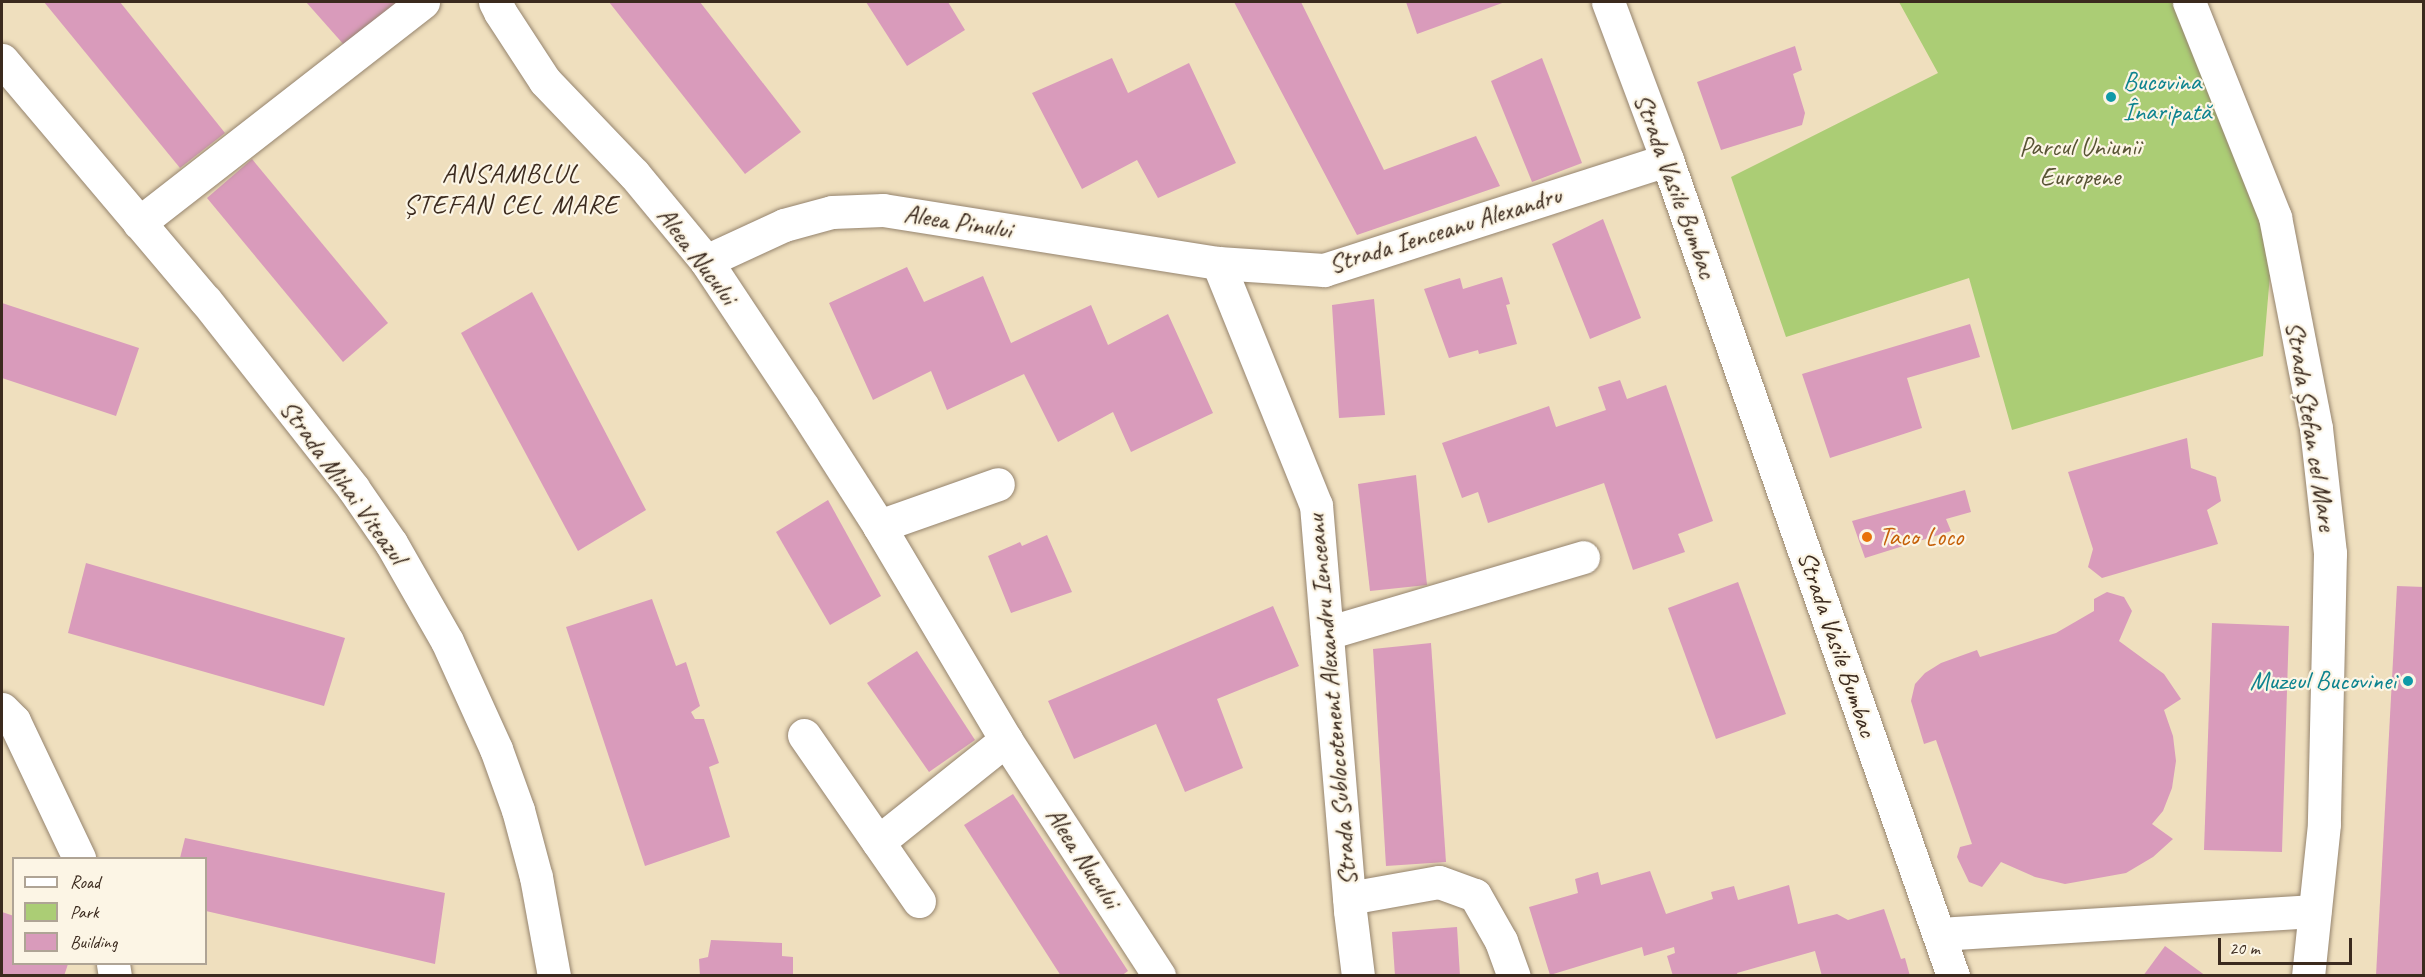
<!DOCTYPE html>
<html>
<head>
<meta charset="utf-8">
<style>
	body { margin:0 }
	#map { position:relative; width:2425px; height:977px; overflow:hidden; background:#efdfbe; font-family:Caveat,sans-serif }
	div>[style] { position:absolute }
	.green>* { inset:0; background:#abcd75 }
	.building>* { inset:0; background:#d99bbb }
	.roads { filter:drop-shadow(0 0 2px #95846e) drop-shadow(0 0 2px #95846e) }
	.pedestrian>* { height:33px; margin:-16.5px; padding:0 16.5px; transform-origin:16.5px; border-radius:16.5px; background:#fff }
	.minor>* { height:33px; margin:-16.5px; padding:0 16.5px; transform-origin:16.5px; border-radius:16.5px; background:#fff }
	.dots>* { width:16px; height:16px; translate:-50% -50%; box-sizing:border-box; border:3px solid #fcf5e5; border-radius:50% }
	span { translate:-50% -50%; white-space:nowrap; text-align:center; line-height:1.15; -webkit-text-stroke:4.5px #fcf5e5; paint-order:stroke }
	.culture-label { font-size:26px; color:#0d838f }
	.left { translate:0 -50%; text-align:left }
	.right { translate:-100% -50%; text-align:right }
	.park-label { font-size:26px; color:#575334 }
	.street-label { font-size:26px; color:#3b2a1e }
	.food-label { font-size:26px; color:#c56008 }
	.neighbourhood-label { font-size:27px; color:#3b2a1e; letter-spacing:1.5px }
	.frame { position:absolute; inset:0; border:3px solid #3b2a1e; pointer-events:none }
	.legend { position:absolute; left:12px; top:857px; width:195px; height:108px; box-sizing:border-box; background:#fcf5e5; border:2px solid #afa495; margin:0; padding:8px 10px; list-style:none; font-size:18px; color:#3b2a1e }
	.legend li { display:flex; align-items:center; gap:12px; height:30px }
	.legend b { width:30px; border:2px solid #afa495 }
	.scale { position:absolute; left:2218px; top:938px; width:134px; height:27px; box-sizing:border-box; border:3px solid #3b2a1e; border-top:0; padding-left:8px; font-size:18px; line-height:21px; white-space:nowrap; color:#3b2a1e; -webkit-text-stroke:4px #fcf5e5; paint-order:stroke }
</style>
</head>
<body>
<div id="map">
	<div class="green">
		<div style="clip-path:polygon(1899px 2px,2179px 2px,2275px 217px,2263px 356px,2012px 430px,1969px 278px,1786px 337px,1731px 177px,1938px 73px)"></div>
	</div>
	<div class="building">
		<div style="clip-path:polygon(44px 2px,120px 2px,225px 133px,180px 168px)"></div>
		<div style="clip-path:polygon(306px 2px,398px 2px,345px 46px)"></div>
		<div style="clip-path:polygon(609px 2px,700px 2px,801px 132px,745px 174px)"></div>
		<div style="clip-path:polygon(866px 2px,948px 2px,965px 30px,907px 66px)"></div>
		<div style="clip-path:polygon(1234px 2px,1301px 2px,1384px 170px,1476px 136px,1500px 186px,1357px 235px)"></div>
		<div style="clip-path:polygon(1406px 2px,1505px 2px,1417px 34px)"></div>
		<div style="clip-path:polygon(1795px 46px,1802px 70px,1793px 74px,1805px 113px,1802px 125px,1721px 150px,1697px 82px)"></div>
		<div style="clip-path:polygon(1112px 58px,1128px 93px,1189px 63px,1236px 163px,1158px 198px,1137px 160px,1082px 189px,1032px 93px)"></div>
		<div style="clip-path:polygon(1542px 58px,1582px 163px,1532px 182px,1491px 81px)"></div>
		<div style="clip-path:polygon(252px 159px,388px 323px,343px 362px,207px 198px)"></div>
		<div style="clip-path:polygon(1603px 219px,1641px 318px,1590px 339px,1552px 244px)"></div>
		<div style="clip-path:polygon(907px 267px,924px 302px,983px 276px,1011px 343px,1091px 305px,1108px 345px,1168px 314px,1213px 413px,1131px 452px,1113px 412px,1058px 442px,1024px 374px,947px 410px,931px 371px,873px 400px,829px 303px)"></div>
		<div style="clip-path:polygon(1502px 277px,1510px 304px,1506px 305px,1517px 344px,1479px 354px,1478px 350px,1449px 358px,1424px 289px,1460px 278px,1463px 289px)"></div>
		<div style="clip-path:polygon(532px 292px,646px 510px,578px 551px,461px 333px)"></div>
		<div style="clip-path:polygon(1374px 299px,1385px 415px,1339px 418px,1332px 305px)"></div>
		<div style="clip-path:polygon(2px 303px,139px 348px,116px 416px,2px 378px)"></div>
		<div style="clip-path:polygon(1970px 324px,1980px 357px,1907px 378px,1922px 428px,1830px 458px,1802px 374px)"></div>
		<div style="clip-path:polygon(1620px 380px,1627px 399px,1666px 385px,1713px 521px,1678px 534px,1685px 552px,1633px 570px,1604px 483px,1488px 523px,1478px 492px,1462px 498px,1442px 443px,1549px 406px,1556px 427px,1606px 410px,1598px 387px)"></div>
		<div style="clip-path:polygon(2187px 438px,2191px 468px,2216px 477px,2221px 501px,2207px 510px,2218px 544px,2102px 578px,2088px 567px,2093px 549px,2068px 472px)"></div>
		<div style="clip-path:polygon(1416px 475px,1427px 585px,1370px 591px,1358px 484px)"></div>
		<div style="clip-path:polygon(1965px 490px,1971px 512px,1946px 519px,1951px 531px,1865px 558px,1852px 521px)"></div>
		<div style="clip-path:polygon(828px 500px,881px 596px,830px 625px,776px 532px)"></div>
		<div style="clip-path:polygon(1047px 535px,1072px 592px,1011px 613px,988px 556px,1020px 542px,1022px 546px)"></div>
		<div style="clip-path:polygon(86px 563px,345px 638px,324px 706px,68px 633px)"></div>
		<div style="clip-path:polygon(1738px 582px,1786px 714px,1716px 739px,1668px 608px)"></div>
		<div style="clip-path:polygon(2397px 586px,2424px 587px,2424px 976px,2376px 976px)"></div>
		<div style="clip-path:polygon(2107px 592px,2124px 597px,2132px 611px,2119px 641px,2164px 674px,2181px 699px,2164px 710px,2173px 736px,2176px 761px,2172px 788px,2163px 811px,2152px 824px,2173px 839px,2153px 857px,2126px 873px,2065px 884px,2035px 877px,2001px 862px,1982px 887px,1969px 882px,1957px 857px,1960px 847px,1972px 844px,1936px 740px,1924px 744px,1911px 701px,1915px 684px,1925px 673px,1941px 663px,1977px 650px,1980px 657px,2056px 633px,2094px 611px,2094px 599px)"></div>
		<div style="clip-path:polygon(652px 599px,676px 666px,686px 662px,700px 706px,691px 712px,695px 719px,704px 719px,719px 763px,709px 767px,730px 837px,645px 866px,566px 627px)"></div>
		<div style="clip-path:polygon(1273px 606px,1299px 666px,1217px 699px,1243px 768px,1185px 792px,1156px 724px,1074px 759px,1048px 701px)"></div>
		<div style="clip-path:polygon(2212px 623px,2289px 626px,2282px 852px,2204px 850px)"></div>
		<div style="clip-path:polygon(1431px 643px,1446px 862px,1386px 866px,1373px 649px)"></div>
		<div style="clip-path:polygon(917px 651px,975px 740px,929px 772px,867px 683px)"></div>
		<div style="clip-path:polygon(1013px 794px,1128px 971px,1121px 976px,1061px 976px,964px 825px)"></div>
		<div style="clip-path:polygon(185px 838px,445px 893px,435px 964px,206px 911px,206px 858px,180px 858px)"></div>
		<div style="clip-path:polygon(1650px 871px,1666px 914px,1713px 899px,1711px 892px,1734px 886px,1738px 900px,1789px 885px,1798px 924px,1837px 914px,1848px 920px,1884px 909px,1901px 959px,1905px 958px,1910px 976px,1822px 976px,1815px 951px,1737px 973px,1738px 976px,1673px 976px,1667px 956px,1675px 953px,1674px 947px,1644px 956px,1642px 947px,1550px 975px,1529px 907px,1578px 893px,1575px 879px,1598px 872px,1601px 885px)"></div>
		<div style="clip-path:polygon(2px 912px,14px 916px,14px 964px,68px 964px,64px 976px,2px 976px)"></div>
		<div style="clip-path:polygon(1457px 927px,1460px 976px,1395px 976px,1392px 932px)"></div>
		<div style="clip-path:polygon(711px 940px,782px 943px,782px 956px,793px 957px,793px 976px,700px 976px,699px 959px,708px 957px)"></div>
		<div style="clip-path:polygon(2165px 946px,2206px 976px,2143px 976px)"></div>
	</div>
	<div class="roads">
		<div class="pedestrian">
			<div style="left:139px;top:223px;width:360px;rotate:-37.9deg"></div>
		</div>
		<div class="minor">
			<div style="left:495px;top:2px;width:11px;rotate:63deg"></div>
			<div style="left:500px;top:12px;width:82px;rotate:56.9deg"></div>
			<div style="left:545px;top:81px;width:129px;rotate:46.3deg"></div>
			<div style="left:634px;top:174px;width:113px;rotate:50.4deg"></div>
			<div style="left:706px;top:261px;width:175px;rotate:56.4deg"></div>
			<div style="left:803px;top:407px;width:141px;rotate:57.4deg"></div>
			<div style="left:879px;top:526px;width:249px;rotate:59.3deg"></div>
			<div style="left:1006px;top:740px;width:281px;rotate:57deg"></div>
			<div style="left:1608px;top:2px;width:169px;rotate:69.5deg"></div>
			<div style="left:1667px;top:160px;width:865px;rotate:70.68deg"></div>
			<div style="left:2189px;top:2px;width:232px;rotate:68.2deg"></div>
			<div style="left:2275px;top:217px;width:215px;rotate:79deg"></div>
			<div style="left:2316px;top:428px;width:126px;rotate:83.6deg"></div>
			<div style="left:2330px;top:553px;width:271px;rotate:91.3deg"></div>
			<div style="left:2324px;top:824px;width:153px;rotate:96deg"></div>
			<div style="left:2px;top:60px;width:316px;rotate:49.8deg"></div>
			<div style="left:206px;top:301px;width:238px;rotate:51.8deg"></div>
			<div style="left:353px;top:488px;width:67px;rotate:55.4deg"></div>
			<div style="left:391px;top:543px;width:113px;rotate:60.3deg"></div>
			<div style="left:447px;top:641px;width:119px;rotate:65.6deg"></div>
			<div style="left:496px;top:749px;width:65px;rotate:70.2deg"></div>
			<div style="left:518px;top:810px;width:69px;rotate:75deg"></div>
			<div style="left:536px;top:877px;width:101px;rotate:79.7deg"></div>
			<div style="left:706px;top:261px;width:86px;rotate:-24.8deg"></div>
			<div style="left:784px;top:225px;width:50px;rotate:-15.2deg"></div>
			<div style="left:832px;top:212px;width:51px;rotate:-2.2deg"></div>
			<div style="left:883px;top:210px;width:339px;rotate:9deg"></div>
			<div style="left:1218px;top:263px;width:106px;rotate:3.8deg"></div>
			<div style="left:1324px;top:270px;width:360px;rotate:-17.8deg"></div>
			<div style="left:1218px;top:263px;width:261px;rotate:68deg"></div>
			<div style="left:1316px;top:505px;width:407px;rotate:85.2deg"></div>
			<div style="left:1350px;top:911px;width:65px;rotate:83deg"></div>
			<div style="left:879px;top:526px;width:126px;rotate:-19.4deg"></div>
			<div style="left:1327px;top:633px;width:267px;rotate:-16.5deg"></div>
			<div style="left:2px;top:709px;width:17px;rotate:45deg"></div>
			<div style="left:14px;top:721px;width:152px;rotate:64.6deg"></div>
			<div style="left:804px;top:735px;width:202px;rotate:55.3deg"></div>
			<div style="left:878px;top:842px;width:164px;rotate:-38.6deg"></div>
			<div style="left:1349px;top:898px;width:91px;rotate:-10.1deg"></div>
			<div style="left:1439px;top:882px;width:38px;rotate:20deg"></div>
			<div style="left:1475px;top:895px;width:53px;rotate:60.5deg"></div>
			<div style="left:1501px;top:941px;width:37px;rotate:70deg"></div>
			<div style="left:1939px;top:934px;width:376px;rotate:-3.5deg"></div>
			<div style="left:113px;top:964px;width:12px;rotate:81deg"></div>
		</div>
	</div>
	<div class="dots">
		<div style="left:2111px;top:97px;background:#0f9aa8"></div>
		<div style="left:1867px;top:537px;background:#e8710a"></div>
		<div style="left:2408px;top:681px;background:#0f9aa8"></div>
	</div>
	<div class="culture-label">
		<span class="left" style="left:2123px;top:97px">Bucovina<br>Înaripată</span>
		<span class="right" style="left:2396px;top:681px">Muzeul Bucovinei</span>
	</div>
	<div class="park-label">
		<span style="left:2080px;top:162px">Parcul Uniunii<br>Europene</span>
	</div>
	<div class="street-label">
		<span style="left:1675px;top:186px;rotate:70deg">Strada Vasile Bumbac</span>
		<span style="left:958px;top:222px;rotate:9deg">Aleea Pinului</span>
		<span style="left:1445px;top:230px;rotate:-17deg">Strada Ienceanu Alexandru</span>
		<span style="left:697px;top:256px;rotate:53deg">Aleea Nucului</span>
		<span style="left:2311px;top:426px;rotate:81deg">Strada Ștefan cel Mare</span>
		<span style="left:343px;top:482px;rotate:54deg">Strada Mihai Viteazul</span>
		<span style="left:1837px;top:644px;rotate:71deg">Strada Vasile Bumbac</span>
		<span style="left:1332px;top:700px;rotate:-95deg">Strada Sublocotenent Alexandru Ienceanu</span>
		<span style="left:1083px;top:858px;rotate:57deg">Aleea Nucului</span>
	</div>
	<div class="food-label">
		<span class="left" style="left:1879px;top:537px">Taco Loco</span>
	</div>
	<div class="neighbourhood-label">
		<span style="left:511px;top:189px">ANSAMBLUL<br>ȘTEFAN CEL MARE</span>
	</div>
	<div class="frame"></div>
	<ul class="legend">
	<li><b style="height:8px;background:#fff"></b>Road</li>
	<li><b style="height:16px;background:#abcd75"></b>Park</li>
	<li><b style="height:16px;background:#d99bbb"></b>Building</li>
	</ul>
	<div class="scale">20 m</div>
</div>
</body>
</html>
